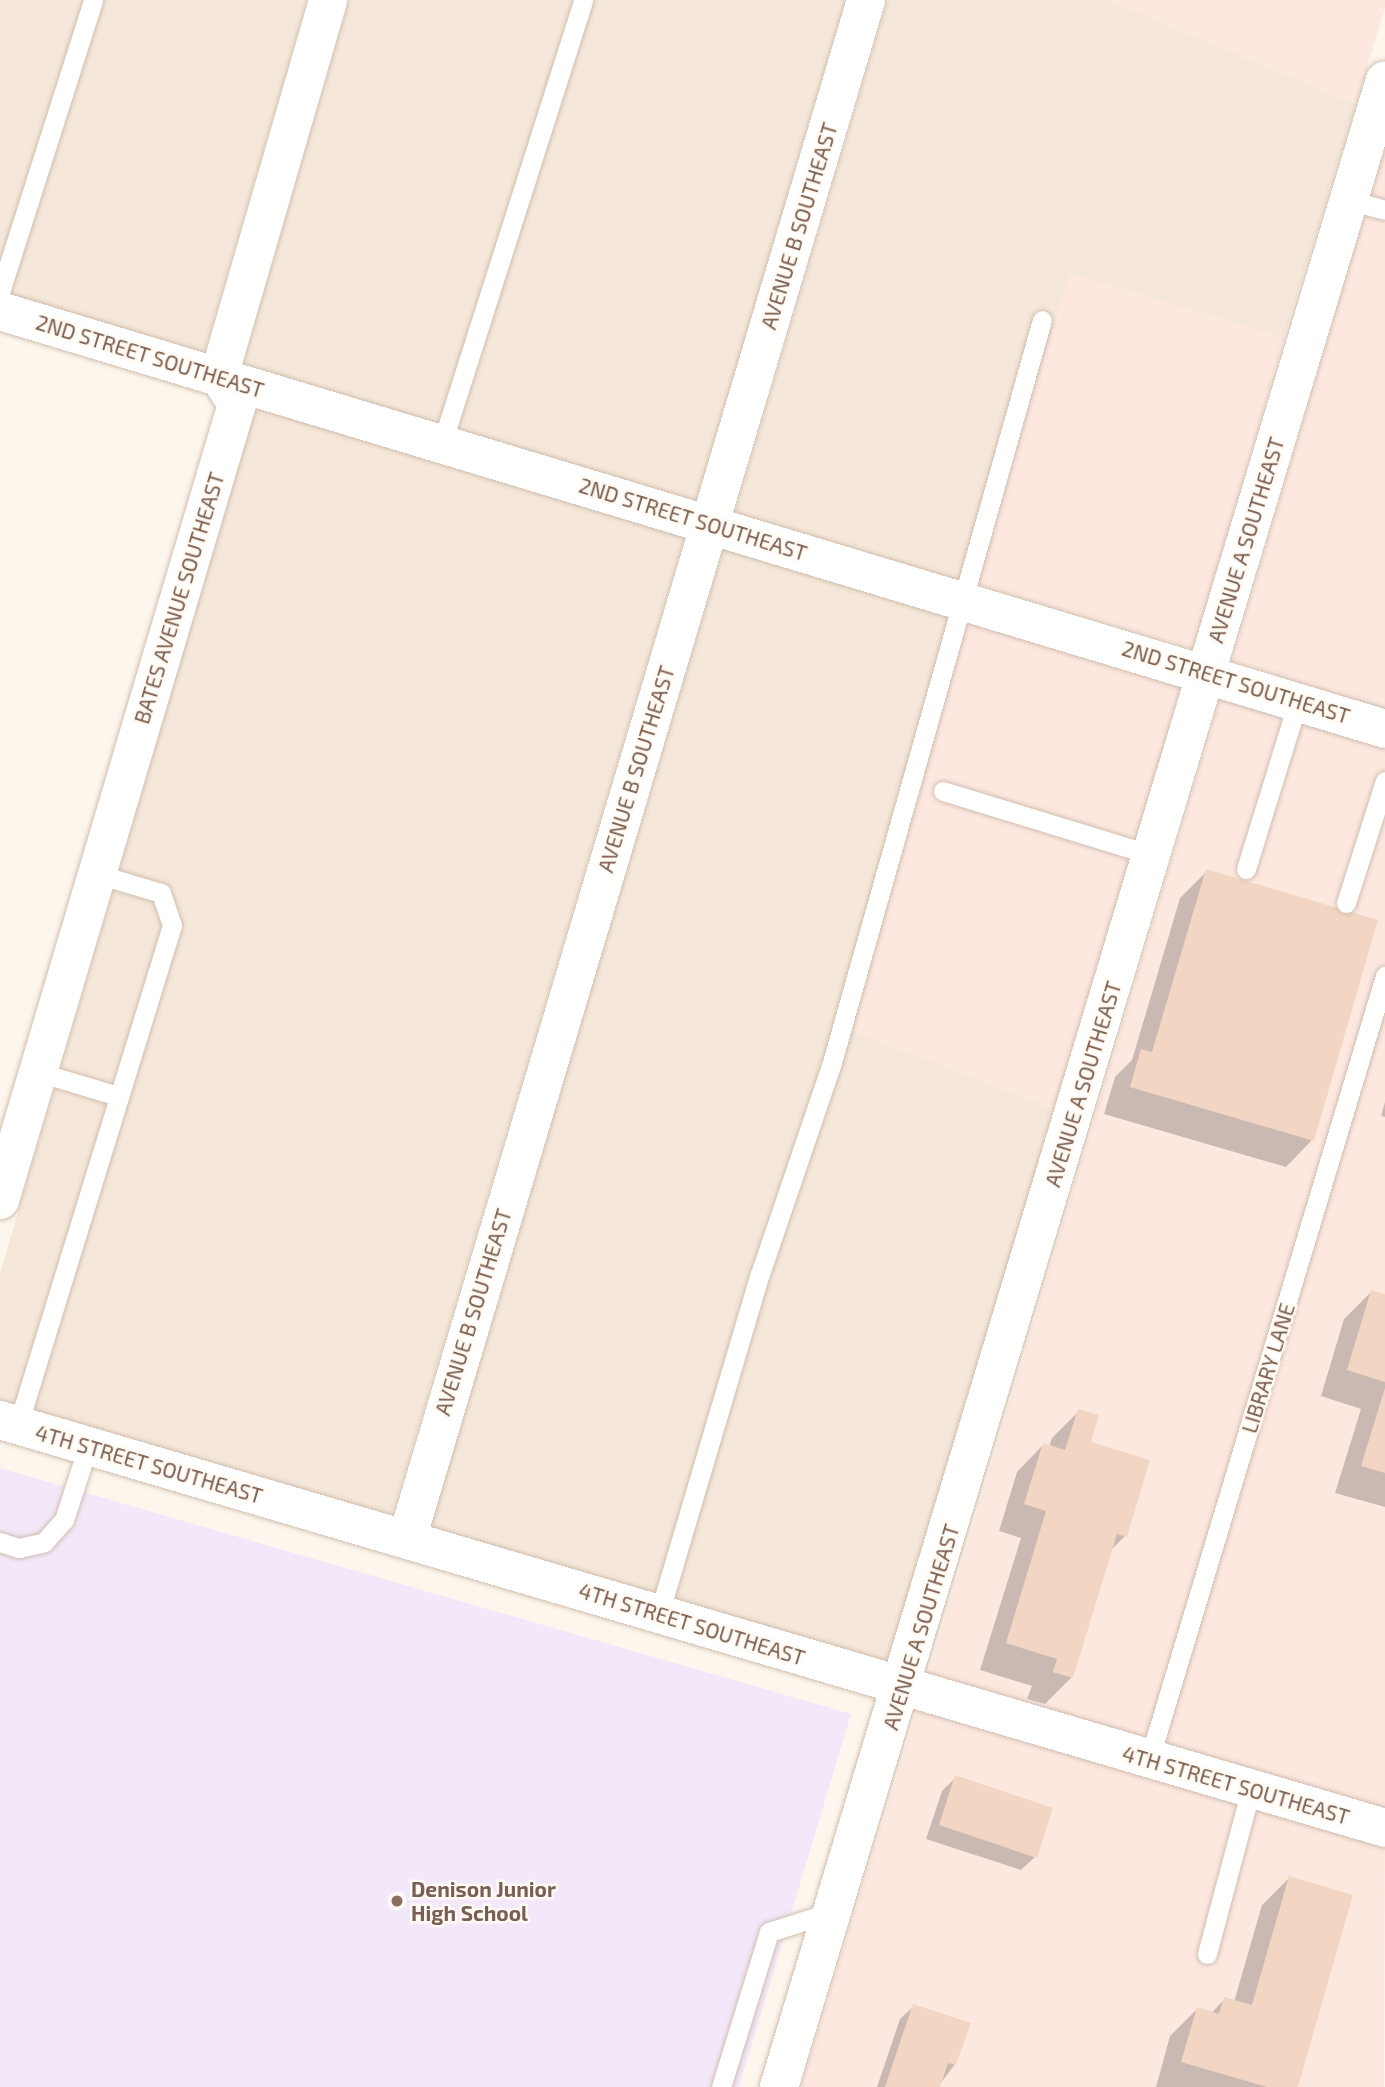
<!DOCTYPE html>
<html>
<head>
<meta charset="utf-8">
<style>
	body { margin:0 }
	#map { position:relative; width:1385px; height:2087px; overflow:hidden; background:#fdf6ec; font-family:"Exo 2",sans-serif }
	div>[style] { position:absolute }
	.residential>* { inset:0; background:#f5e8da }
	.commercial>* { inset:0; background:#fde8e0 }
	.education>* { inset:0; background:#f3e8fa }
	.shadow>* { inset:0; background:#0003 }
	.building>* { inset:0; background:#f3d5c3 }
	.roads { filter:drop-shadow(0 0 2px #d1beb0) drop-shadow(0 0 2px #d1beb0) }
	.lane>* { height:19px; margin:-9.5px; padding:0 9.5px; transform-origin:9.5px; border-radius:9.5px; background:#fff }
	.street>* { height:38px; margin:-19px; padding:0 19px; transform-origin:19px; border-radius:19px; background:#fff }
	.dots>* { width:19px; height:19px; translate:-50% -50%; box-sizing:border-box; border:4px solid #fffaf3; border-radius:50% }
	span { translate:-50% -50%; white-space:nowrap; text-align:center; line-height:1.15; -webkit-text-stroke:5px #fffaf3; paint-order:stroke }
	.street-label { font-size:21px; color:#7a5c4d }
	.education-label { font-size:21px; color:#785e54; font-weight:700 }
	.left { translate:0 -50%; text-align:left }
</style>
</head>
<body>
<div id="map">
	<div class="residential">
		<div style="clip-path:polygon(0 0,307px 0,204px 353px,0 293px)"></div>
		<div style="clip-path:polygon(349px 0,845px 0,696px 501px,243px 365px)"></div>
		<div style="clip-path:polygon(888px 0,1109px 0,1356px 104px,1284px 337px,974px 584px,735px 513px)"></div>
		<div style="clip-path:polygon(256px 406px,685px 535px,392px 1515px,0 1401px,0 1273px)"></div>
		<div style="clip-path:polygon(724px 547px,963px 618px,838px 1025px,1055px 1109px,889px 1665px,431px 1527px)"></div>
	</div>
	<div class="commercial">
		<div style="clip-path:polygon(1109px 0,1385px 0,1385px 7px,1356px 104px)"></div>
		<div style="clip-path:polygon(1385px 148px,1385px 709px,1232px 661px)"></div>
		<div style="clip-path:polygon(1070px 273px,1284px 337px,1287px 330px,1193px 649px,974px 584px)"></div>
		<div style="clip-path:polygon(963px 618px,1182px 684px,1055px 1109px,838px 1025px)"></div>
		<div style="clip-path:polygon(1221px 696px,1385px 747px,1385px 1809px,928px 1676px)"></div>
		<div style="clip-path:polygon(917px 1711px,1385px 1847px,1384px 2087px,801px 2087px)"></div>
	</div>
	<div class="education">
		<div style="clip-path:polygon(0 1468px,851px 1714px,739px 2087px,0 2087px)"></div>
	</div>
	<div class="shadow">
		<div style="clip-path:polygon(1207px 871px,1312px 1140px,1286px 1167px,1104px 1114px,1115px 1077px,1132px 1060px,1180px 898px)"></div>
		<div style="clip-path:polygon(1385px 1102px,1385px 1117px,1381px 1116px)"></div>
		<div style="clip-path:polygon(1371px 1292px,1385px 1296px,1385px 1507px,1335px 1493px,1361px 1409px,1321px 1396px,1344px 1319px)"></div>
		<div style="clip-path:polygon(1079px 1411px,1125px 1536px,1110px 1551px,1072px 1677px,1045px 1704px,1027px 1699px,1032px 1686px,980px 1670px,1021px 1538px,999px 1531px,1017px 1472px,1043px 1445px,1049px 1447px,1052px 1438px)"></div>
		<div style="clip-path:polygon(956px 1777px,1035px 1857px,1021px 1870px,926px 1839px,942px 1791px)"></div>
		<div style="clip-path:polygon(1289px 1878px,1296px 2087px,1156px 2087px,1170px 2036px,1197px 2009px,1211px 2013px,1225px 1999px,1234px 2002px,1262px 1905px)"></div>
		<div style="clip-path:polygon(914px 2006px,955px 2064px,938px 2087px,877px 2087px,900px 2019px)"></div>
	</div>
	<div class="building">
		<div style="clip-path:polygon(1206px 869px,1378px 920px,1314px 1141px,1130px 1087px,1141px 1049px,1152px 1052px)"></div>
		<div style="clip-path:polygon(1371px 1290px,1385px 1294px,1385px 1382px,1347px 1370px)"></div>
		<div style="clip-path:polygon(1385px 1388px,1385px 1473px,1361px 1466px)"></div>
		<div style="clip-path:polygon(1078px 1409px,1099px 1415px,1091px 1442px,1150px 1460px,1127px 1537px,1117px 1534px,1073px 1678px,1053px 1672px,1057px 1659px,1006px 1643px,1046px 1511px,1024px 1504px,1043px 1443px,1065px 1450px)"></div>
		<div style="clip-path:polygon(955px 1775px,1053px 1808px,1037px 1858px,939px 1825px)"></div>
		<div style="clip-path:polygon(1289px 1876px,1353px 1895px,1298px 2087px,1267px 2087px,1181px 2062px,1197px 2007px,1219px 2014px,1224px 1997px,1252px 2005px)"></div>
		<div style="clip-path:polygon(913px 2004px,971px 2023px,956px 2065px,948px 2063px,940px 2087px,885px 2087px)"></div>
	</div>
	<div class="roads">
		<div class="lane">
			<div style="left:1348px;top:200px;width:38px;rotate:15deg"></div>
			<div style="left:0;top:292px;width:306px;rotate:-72.3deg"></div>
			<div style="left:442px;top:443px;width:465px;rotate:-72.3deg"></div>
			<div style="left:943px;top:791px;width:219px;rotate:17deg"></div>
			<div style="left:1246px;top:869px;width:176px;rotate:-72.8deg"></div>
			<div style="left:1346px;top:903px;width:128px;rotate:-72.3deg"></div>
			<div style="left:38px;top:1072px;width:84px;rotate:16.7deg"></div>
			<div style="left:18px;top:1425px;width:523px;rotate:-72.88deg"></div>
			<div style="left:172px;top:925px;width:34px;rotate:-109deg"></div>
			<div style="left:161px;top:893px;width:67px;rotate:-163.5deg"></div>
			<div style="left:0;top:1542px;width:20px;rotate:18deg"></div>
			<div style="left:19px;top:1548px;width:26px;rotate:-13deg"></div>
			<div style="left:44px;top:1542px;width:30px;rotate:-48deg"></div>
			<div style="left:64px;top:1520px;width:78px;rotate:-72deg"></div>
			<div style="left:659px;top:1614px;width:355px;rotate:-73.5deg"></div>
			<div style="left:760px;top:1274px;width:220px;rotate:-71.2deg"></div>
			<div style="left:831px;top:1066px;width:775px;rotate:-74.21deg"></div>
			<div style="left:1149px;top:1760px;width:819px;rotate:-73.25deg"></div>
			<div style="left:1207px;top:1954px;width:171px;rotate:-75.1deg"></div>
			<div style="left:721px;top:2087px;width:162px;rotate:-72.8deg"></div>
			<div style="left:769px;top:1932px;width:66px;rotate:-17.6deg"></div>
		</div>
		<div class="street">
			<div style="left:0;top:311px;width:1447px;rotate:16.79deg"></div>
			<div style="left:0;top:1200px;width:831px;rotate:-73.42deg"></div>
			<div style="left:237px;top:404px;width:33px;rotate:-123deg"></div>
			<div style="left:219px;top:376px;width:391px;rotate:-73.8deg"></div>
			<div style="left:0;top:1420px;width:1444px;rotate:16.41deg"></div>
			<div style="left:407px;top:1539px;width:1606px;rotate:-73.39deg"></div>
			<div style="left:779px;top:2087px;width:2096px;rotate:-73.2deg"></div>
		</div>
	</div>
	<div class="dots">
		<div style="left:397px;top:1901px;background:#8d6e63"></div>
	</div>
	<div class="street-label">
		<span style="left:799px;top:226px;rotate:-73deg">AVENUE B SOUTHEAST</span>
		<span style="left:150px;top:356px;rotate:17deg">2ND STREET SOUTHEAST</span>
		<span style="left:693px;top:519px;rotate:17deg">2ND STREET SOUTHEAST</span>
		<span style="left:1246px;top:540px;rotate:-73deg">AVENUE A SOUTHEAST</span>
		<span style="left:179px;top:598px;rotate:-73deg">BATES AVENUE SOUTHEAST</span>
		<span style="left:1236px;top:682px;rotate:17deg">2ND STREET SOUTHEAST</span>
		<span style="left:636px;top:769px;rotate:-73deg">AVENUE B SOUTHEAST</span>
		<span style="left:1083px;top:1084px;rotate:-73deg">AVENUE A SOUTHEAST</span>
		<span style="left:473px;top:1312px;rotate:-73deg">AVENUE B SOUTHEAST</span>
		<span style="left:1268px;top:1368px;rotate:-73deg">LIBRARY LANE</span>
		<span style="left:149px;top:1464px;rotate:16deg">4TH STREET SOUTHEAST</span>
		<span style="left:692px;top:1624px;rotate:17deg">4TH STREET SOUTHEAST</span>
		<span style="left:921px;top:1627px;rotate:-73deg">AVENUE A SOUTHEAST</span>
		<span style="left:1236px;top:1785px;rotate:16deg">4TH STREET SOUTHEAST</span>
	</div>
	<div class="education-label">
		<span class="left" style="left:411px;top:1901px">Denison Junior<br>High School</span>
	</div>
</div>
</body>
</html>
